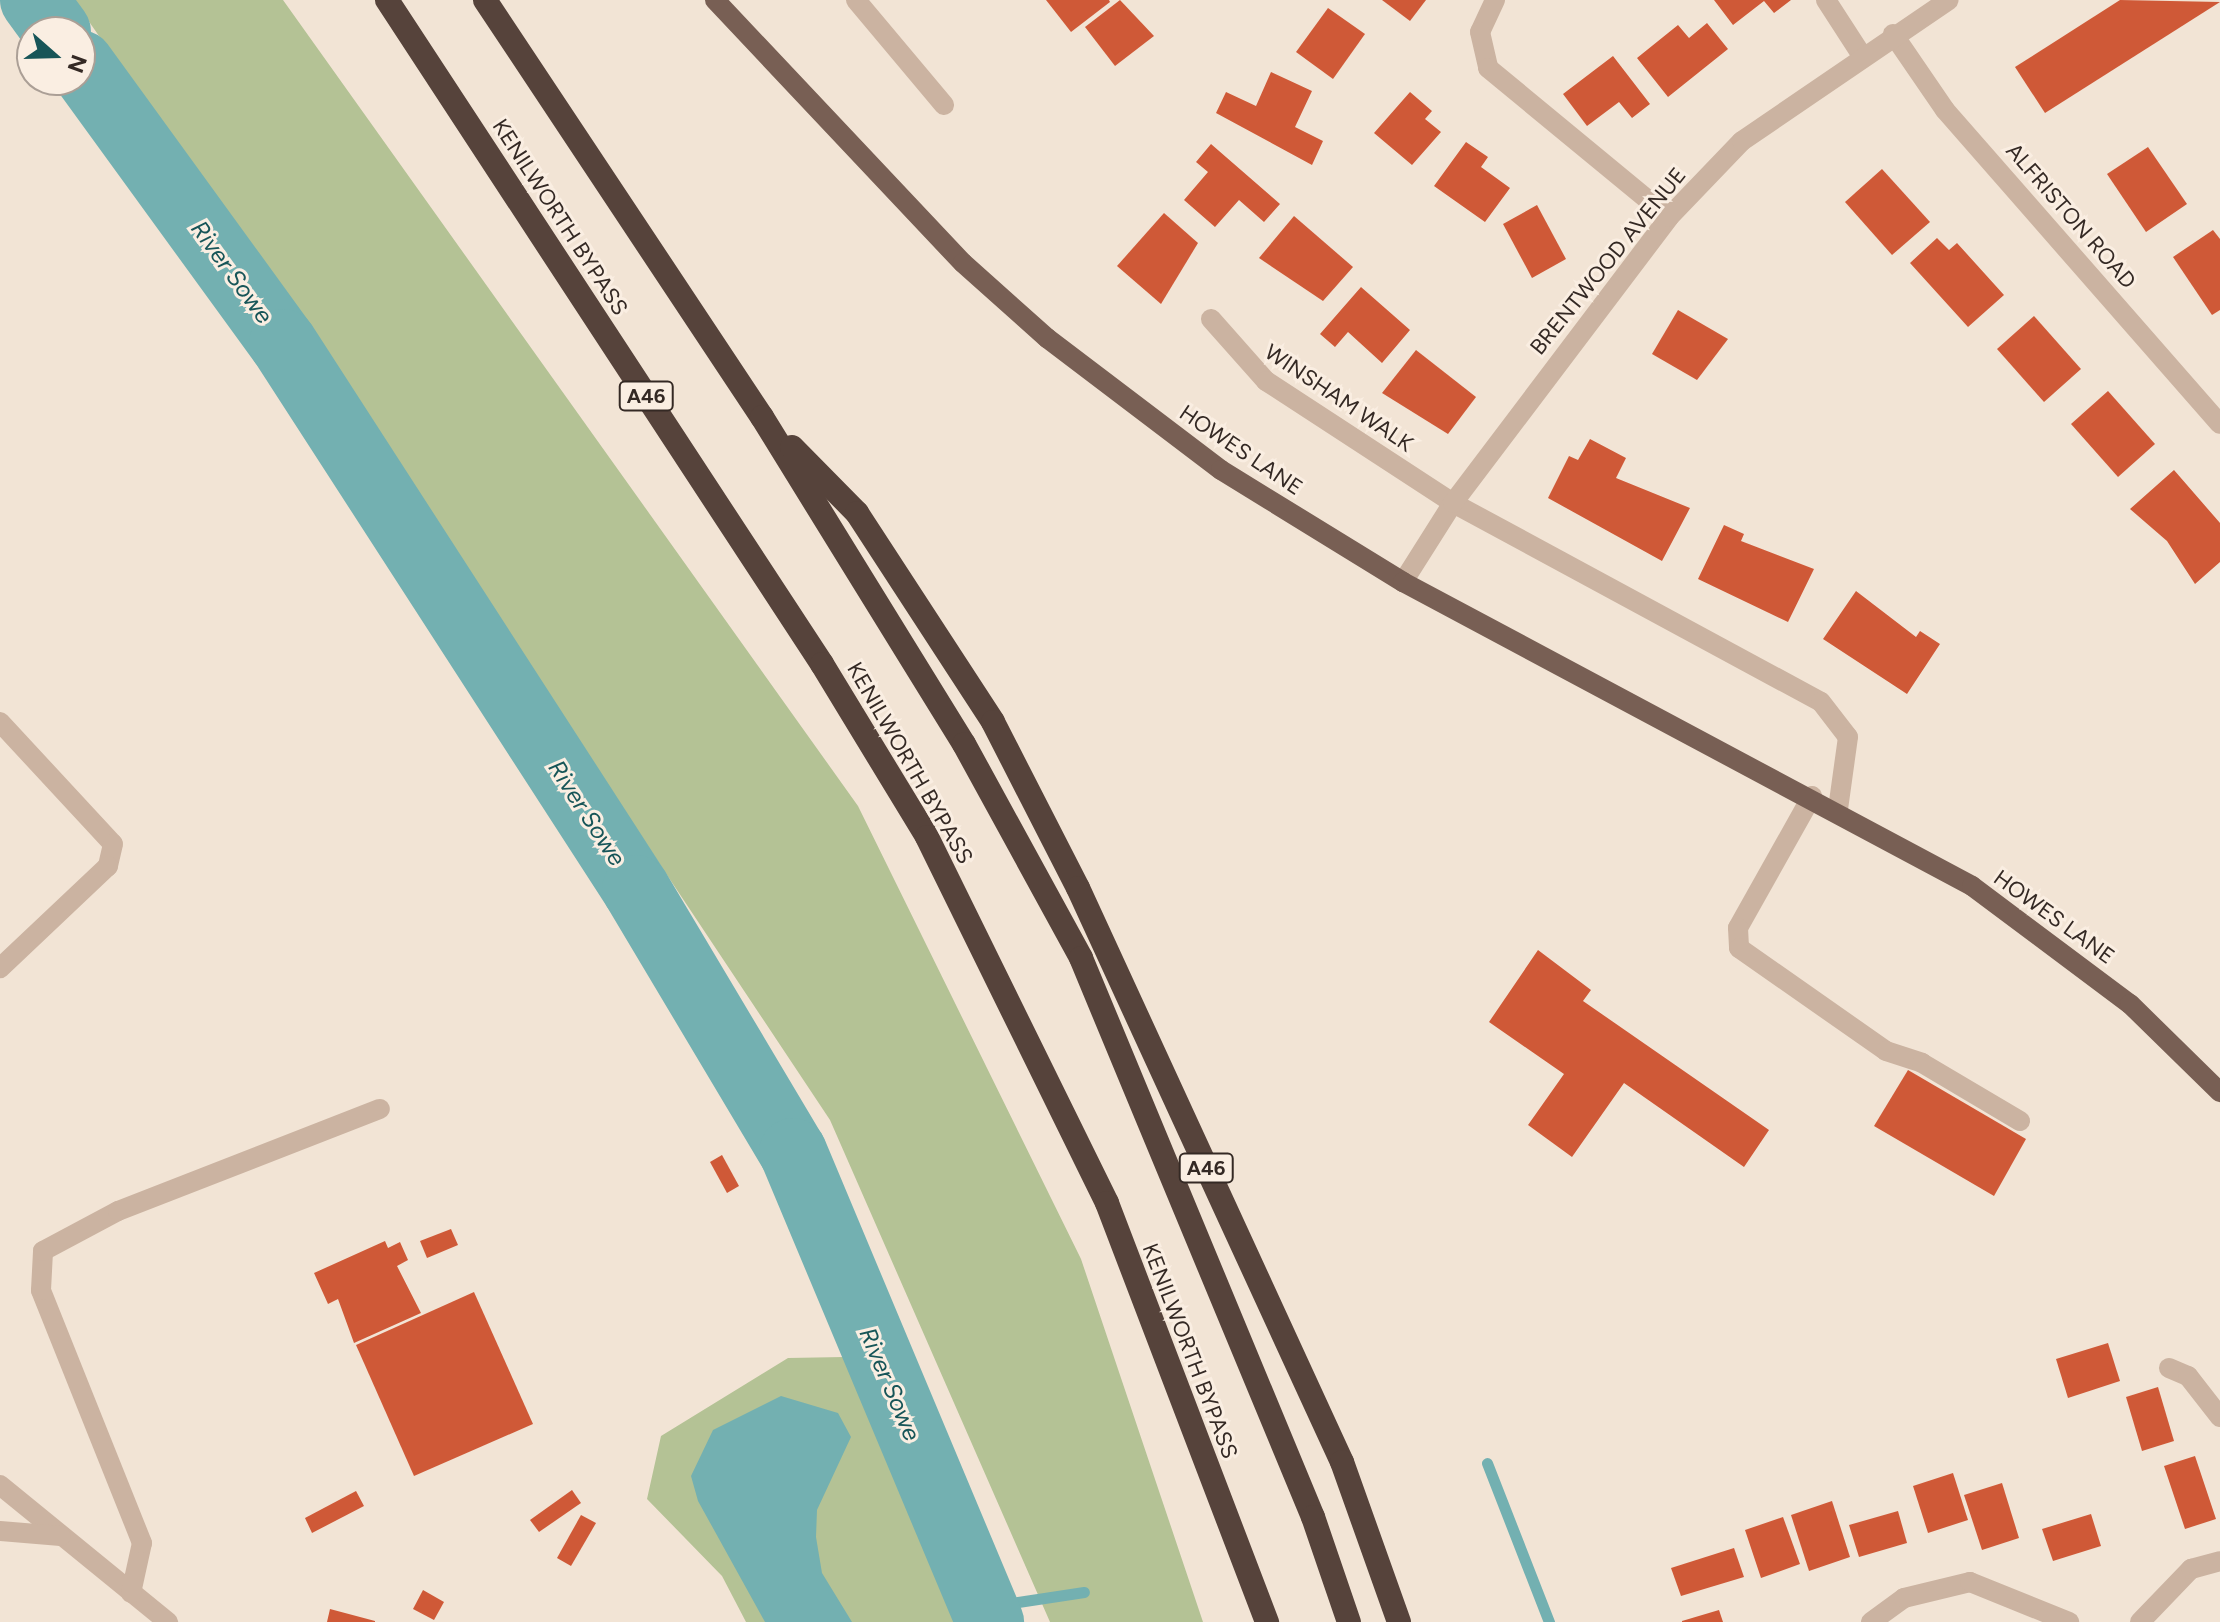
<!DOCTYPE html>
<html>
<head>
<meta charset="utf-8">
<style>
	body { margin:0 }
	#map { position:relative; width:2220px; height:1622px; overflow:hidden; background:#f2e4d5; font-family:Figtree,sans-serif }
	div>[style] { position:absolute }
	.green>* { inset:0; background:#b4c295 }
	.water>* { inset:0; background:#73b0b1 }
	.stream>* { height:11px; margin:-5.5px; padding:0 5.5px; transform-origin:5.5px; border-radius:5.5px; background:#73b0b1 }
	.river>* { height:68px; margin:-34px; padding:0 34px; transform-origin:34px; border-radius:34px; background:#73b0b1 }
	.building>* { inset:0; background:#cf5937 }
	.minor>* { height:20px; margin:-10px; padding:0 10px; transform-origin:10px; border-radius:10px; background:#cbb3a1 }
	.major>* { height:20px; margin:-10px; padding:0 10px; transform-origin:10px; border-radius:10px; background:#785f54 }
	.highway>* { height:24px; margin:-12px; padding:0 12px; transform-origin:12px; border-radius:12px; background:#56433b }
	span { translate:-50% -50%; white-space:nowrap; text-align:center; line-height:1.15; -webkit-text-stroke:6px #faeee2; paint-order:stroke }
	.shield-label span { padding:2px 6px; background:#faeee2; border:2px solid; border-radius:6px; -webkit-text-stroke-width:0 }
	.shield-label { font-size:20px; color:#342924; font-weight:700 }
	.street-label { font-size:22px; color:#342924 }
	.water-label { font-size:24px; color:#175558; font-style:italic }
	.north { position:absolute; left:16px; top:16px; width:80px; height:80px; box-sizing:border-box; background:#faeee2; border:2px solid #ab9f96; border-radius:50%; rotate:110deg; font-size:22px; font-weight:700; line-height:32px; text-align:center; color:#342924 }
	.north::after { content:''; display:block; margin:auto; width:28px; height:36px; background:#175558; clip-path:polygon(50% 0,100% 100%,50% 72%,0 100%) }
</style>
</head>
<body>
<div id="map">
	<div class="green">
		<div style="clip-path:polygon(74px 0,283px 0,858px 806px,1081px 1259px,1203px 1622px,1050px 1622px,830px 1120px,331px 370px)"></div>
		<div style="clip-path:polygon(844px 1357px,946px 1594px,955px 1622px,746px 1622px,722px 1576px,647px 1499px,661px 1436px,788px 1358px)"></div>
	</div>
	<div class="water">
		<div style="clip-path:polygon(781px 1396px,838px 1413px,851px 1437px,817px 1510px,816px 1537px,822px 1573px,852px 1622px,765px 1622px,698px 1501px,691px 1476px,713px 1430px)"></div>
	</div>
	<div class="stream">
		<div style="left:1487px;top:1463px;width:171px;rotate:68.7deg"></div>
		<div style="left:985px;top:1607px;width:100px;rotate:-8.6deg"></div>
	</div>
	<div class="river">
		<div style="left:34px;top:0;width:39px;rotate:54deg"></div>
		<div style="left:80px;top:64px;width:345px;rotate:54deg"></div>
		<div style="left:283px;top:343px;width:650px;rotate:57.12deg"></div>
		<div style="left:636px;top:889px;width:306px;rotate:59.2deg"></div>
		<div style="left:793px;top:1152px;width:510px;rotate:67.26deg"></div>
	</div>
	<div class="building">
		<div style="clip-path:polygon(1046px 0,1109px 0,1110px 2px,1071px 32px)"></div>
		<div style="clip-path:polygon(1120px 0,1154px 36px,1115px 66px,1085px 27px)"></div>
		<div style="clip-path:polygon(1382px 0,1426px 0,1410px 21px)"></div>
		<div style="clip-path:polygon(1714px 0,1791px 0,1774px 13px,1764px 1px,1733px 25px)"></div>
		<div style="clip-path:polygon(2120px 0,2220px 2px,2045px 113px,2015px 67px)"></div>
		<div style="clip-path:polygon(1328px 8px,1365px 34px,1333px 79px,1296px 52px)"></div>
		<div style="clip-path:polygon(1707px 23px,1728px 49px,1668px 97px,1637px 58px,1678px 25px,1689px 38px)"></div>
		<div style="clip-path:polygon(1613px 56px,1650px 104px,1632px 118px,1619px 102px,1587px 126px,1563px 94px)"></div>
		<div style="clip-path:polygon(1271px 72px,1312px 91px,1295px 127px,1323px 141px,1312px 165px,1216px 113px,1226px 92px,1256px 106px)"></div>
		<div style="clip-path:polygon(1410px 92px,1432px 111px,1425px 119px,1441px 132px,1412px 165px,1374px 133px)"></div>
		<div style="clip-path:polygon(1466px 142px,1488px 157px,1481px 167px,1510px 188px,1485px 222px,1434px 186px)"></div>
		<div style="clip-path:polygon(1211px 144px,1280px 204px,1264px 222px,1239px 200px,1215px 227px,1184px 200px,1208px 172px,1196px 162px)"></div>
		<div style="clip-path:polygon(2148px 147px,2187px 204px,2146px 232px,2107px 174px)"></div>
		<div style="clip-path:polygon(1882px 169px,1930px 222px,1892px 255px,1845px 202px)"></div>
		<div style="clip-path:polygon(1537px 205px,1566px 259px,1532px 278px,1503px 224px)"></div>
		<div style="clip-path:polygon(1164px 213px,1198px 243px,1161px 304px,1117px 266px)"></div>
		<div style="clip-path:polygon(1294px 216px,1353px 267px,1323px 301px,1259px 258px)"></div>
		<div style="clip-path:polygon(2213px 230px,2220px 239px,2220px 310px,2212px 315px,2173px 257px)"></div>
		<div style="clip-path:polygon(1937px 238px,1949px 250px,1957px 243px,2004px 295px,1968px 327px,1910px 263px)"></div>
		<div style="clip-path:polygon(1361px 287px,1410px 330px,1382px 363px,1348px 332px,1335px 347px,1320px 334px)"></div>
		<div style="clip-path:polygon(1678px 310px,1728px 339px,1697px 380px,1652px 354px)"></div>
		<div style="clip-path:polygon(2034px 316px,2081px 369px,2044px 402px,1997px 349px)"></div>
		<div style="clip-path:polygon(1416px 350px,1476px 397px,1448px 434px,1382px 393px)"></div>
		<div style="clip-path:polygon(2108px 391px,2155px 444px,2118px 477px,2071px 424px)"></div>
		<div style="clip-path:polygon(1590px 439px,1626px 458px,1616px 478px,1690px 508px,1662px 561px,1548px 498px,1569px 456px,1578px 460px)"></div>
		<div style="clip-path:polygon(2174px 470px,2220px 523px,2220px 562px,2195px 584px,2167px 541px,2130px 509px)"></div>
		<div style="clip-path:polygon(1724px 525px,1744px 534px,1741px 541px,1814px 569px,1788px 622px,1698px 579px)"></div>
		<div style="clip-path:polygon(1856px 591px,1916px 637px,1920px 631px,1940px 644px,1907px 694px,1823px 639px)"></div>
		<div style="clip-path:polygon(1538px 950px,1591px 990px,1583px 1001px,1769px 1130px,1744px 1167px,1624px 1083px,1572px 1157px,1528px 1125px,1564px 1074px,1489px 1022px)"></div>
		<div style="clip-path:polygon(1908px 1070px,2026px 1139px,1994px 1196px,1874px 1126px)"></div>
		<div style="clip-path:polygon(722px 1155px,739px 1186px,727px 1193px,710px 1162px)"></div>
		<div style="clip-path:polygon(451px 1229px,458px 1245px,427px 1258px,420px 1241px)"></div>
		<div style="clip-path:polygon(385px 1241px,388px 1248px,400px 1242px,408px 1260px,397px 1266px,421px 1313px,354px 1343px,338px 1299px,328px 1304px,314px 1273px)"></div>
		<div style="clip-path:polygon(474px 1292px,533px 1424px,414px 1476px,356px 1345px)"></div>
		<div style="clip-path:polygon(2108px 1343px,2120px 1381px,2068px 1398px,2056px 1359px)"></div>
		<div style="clip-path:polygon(2158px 1387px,2174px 1441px,2142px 1451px,2126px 1397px)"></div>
		<div style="clip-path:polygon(2195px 1456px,2216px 1519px,2185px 1529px,2164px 1466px)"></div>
		<div style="clip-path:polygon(1953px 1473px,1968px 1520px,1928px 1533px,1913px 1486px)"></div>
		<div style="clip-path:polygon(2002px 1483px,2019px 1538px,1982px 1550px,1964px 1495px)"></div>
		<div style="clip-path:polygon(572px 1490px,581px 1503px,539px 1532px,530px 1520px)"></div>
		<div style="clip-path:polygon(356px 1491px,364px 1506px,312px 1533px,305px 1518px)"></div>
		<div style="clip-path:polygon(1832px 1501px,1850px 1557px,1809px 1571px,1791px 1515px)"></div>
		<div style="clip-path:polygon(1898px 1511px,1907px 1543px,1859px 1557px,1849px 1525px)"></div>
		<div style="clip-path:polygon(2091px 1514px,2101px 1546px,2053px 1561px,2042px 1529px)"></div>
		<div style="clip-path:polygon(581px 1515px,596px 1523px,571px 1566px,557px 1558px)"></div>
		<div style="clip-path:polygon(1783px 1517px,1800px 1564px,1761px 1578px,1745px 1530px)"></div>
		<div style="clip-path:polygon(1734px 1548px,1744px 1577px,1681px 1596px,1671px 1568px)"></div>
		<div style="clip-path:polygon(423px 1590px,444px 1602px,434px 1620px,413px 1609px)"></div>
		<div style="clip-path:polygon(330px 1609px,375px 1621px,375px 1622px,327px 1622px)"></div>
		<div style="clip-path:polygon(1719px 1610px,1723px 1622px,1682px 1622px,1682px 1621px)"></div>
	</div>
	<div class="minor">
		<div style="left:856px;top:0;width:137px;rotate:50deg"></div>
		<div style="left:1495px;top:0;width:35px;rotate:115deg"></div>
		<div style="left:1480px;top:32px;width:37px;rotate:77deg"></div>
		<div style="left:1488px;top:68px;width:234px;rotate:39.5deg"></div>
		<div style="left:1826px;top:0;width:64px;rotate:57.1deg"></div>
		<div style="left:1893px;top:34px;width:92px;rotate:55.6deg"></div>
		<div style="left:1945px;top:110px;width:417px;rotate:48.8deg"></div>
		<div style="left:1211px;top:319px;width:83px;rotate:48.4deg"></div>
		<div style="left:1266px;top:381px;width:223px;rotate:33.1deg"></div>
		<div style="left:1453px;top:503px;width:418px;rotate:28.4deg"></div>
		<div style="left:1821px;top:702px;width:44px;rotate:52.4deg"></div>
		<div style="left:1848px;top:737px;width:73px;rotate:97.9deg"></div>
		<div style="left:1403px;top:582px;width:93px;rotate:-57.7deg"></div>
		<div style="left:1453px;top:503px;width:358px;rotate:-52.9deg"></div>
		<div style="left:1669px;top:217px;width:105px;rotate:-46.2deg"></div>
		<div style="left:1742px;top:141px;width:250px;rotate:-34.3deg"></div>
		<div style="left:0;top:722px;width:166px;rotate:47.2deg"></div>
		<div style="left:113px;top:844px;width:23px;rotate:103deg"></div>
		<div style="left:108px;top:866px;width:149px;rotate:136.6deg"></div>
		<div style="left:1812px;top:796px;width:151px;rotate:119.3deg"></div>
		<div style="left:1738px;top:928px;width:20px;rotate:87deg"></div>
		<div style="left:1739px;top:948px;width:179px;rotate:35deg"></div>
		<div style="left:1886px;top:1051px;width:38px;rotate:18deg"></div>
		<div style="left:1922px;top:1063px;width:114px;rotate:30.6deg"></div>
		<div style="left:2169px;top:1368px;width:21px;rotate:23deg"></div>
		<div style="left:2188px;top:1376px;width:52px;rotate:52deg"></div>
		<div style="left:0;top:1485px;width:217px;rotate:39.2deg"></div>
		<div style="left:0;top:1531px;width:61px;rotate:4.7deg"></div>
		<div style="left:131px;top:1593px;width:51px;rotate:-77.6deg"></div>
		<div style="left:142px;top:1543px;width:272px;rotate:-111.8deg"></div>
		<div style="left:41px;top:1290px;width:39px;rotate:-87deg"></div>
		<div style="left:43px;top:1251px;width:85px;rotate:-28.1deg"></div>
		<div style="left:118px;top:1211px;width:281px;rotate:-21.3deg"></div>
		<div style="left:1871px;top:1622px;width:41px;rotate:-36deg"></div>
		<div style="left:1904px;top:1598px;width:68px;rotate:-13.6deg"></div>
		<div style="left:1970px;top:1582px;width:107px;rotate:22deg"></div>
		<div style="left:2140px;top:1622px;width:74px;rotate:-46.1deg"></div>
		<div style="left:2191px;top:1569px;width:30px;rotate:-15deg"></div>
	</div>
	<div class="major">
		<div style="left:715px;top:0;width:361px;rotate:46.7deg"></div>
		<div style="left:963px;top:263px;width:113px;rotate:41.8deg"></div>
		<div style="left:1047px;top:338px;width:218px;rotate:37.2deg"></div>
		<div style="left:1221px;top:470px;width:214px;rotate:31.6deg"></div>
		<div style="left:1403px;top:582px;width:645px;rotate:28.11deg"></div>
		<div style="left:1972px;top:886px;width:197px;rotate:36.8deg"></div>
		<div style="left:2130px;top:1004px;width:126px;rotate:44.4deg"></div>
	</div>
	<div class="highway">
		<div style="left:387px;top:0;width:794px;rotate:56.77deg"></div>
		<div style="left:822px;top:664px;width:202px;rotate:58.7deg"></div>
		<div style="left:927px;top:837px;width:408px;rotate:63.8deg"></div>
		<div style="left:1107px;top:1203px;width:449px;rotate:69.1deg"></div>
		<div style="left:485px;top:0;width:501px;rotate:56.41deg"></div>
		<div style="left:762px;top:417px;width:384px;rotate:58.3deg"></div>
		<div style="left:964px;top:744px;width:244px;rotate:61.3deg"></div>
		<div style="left:1081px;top:958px;width:605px;rotate:67.46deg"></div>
		<div style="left:1313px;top:1517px;width:111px;rotate:71.1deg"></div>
		<div style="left:792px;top:447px;width:93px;rotate:45.4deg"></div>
		<div style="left:857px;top:513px;width:249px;rotate:56.9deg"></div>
		<div style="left:993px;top:722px;width:186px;rotate:62.9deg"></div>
		<div style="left:1078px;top:888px;width:632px;rotate:65.3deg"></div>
		<div style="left:1342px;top:1462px;width:170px;rotate:70.4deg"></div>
	</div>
	<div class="shield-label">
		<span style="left:646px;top:396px">A46</span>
		<span style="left:1206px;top:1168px">A46</span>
	</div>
	<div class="street-label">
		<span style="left:2071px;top:216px;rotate:49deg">ALFRISTON ROAD</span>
		<span style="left:560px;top:217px;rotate:57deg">KENILWORTH BYPASS</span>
		<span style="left:1608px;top:261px;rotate:-51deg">BRENTWOOD AVENUE</span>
		<span style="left:1339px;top:398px;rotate:34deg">WINSHAM WALK</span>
		<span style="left:1241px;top:450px;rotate:34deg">HOWES LANE</span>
		<span style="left:910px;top:763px;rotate:60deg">KENILWORTH BYPASS</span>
		<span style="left:2054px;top:917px;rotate:36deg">HOWES LANE</span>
		<span style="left:1190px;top:1351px;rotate:69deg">KENILWORTH BYPASS</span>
	</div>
	<div class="water-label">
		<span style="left:232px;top:272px;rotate:54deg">River Sowe</span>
		<span style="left:587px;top:813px;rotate:57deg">River Sowe</span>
		<span style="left:890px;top:1384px;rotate:67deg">River Sowe</span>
	</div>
	<div class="north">N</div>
</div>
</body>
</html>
